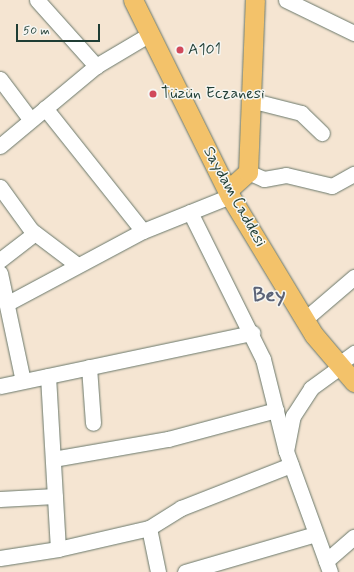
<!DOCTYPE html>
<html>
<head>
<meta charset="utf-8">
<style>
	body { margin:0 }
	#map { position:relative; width:354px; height:572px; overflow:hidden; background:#f5e5d2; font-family:Mynerve,sans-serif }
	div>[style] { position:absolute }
	.roads { filter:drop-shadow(0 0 1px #6a786b) drop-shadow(0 0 1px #6a786b) }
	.minor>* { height:15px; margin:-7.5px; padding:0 7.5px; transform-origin:7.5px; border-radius:7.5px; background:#fff }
	.major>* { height:19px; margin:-9.5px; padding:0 9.5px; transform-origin:9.5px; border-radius:9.5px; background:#f3c26a }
	.dots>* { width:11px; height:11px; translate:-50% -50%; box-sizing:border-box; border:2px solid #f6f6f2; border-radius:50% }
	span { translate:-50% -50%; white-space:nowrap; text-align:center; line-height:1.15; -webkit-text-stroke:3px #f6f6f2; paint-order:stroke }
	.poi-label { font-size:16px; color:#1f3d34 }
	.left { translate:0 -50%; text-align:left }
	.street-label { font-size:16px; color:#1f3d34 }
	.district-label { font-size:20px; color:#5c6377; font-weight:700 }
	.scale { position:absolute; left:16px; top:24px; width:84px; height:18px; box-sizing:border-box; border:2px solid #1f3d34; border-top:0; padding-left:5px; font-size:12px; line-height:14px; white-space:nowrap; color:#1f3d34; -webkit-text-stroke:3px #f6f6f2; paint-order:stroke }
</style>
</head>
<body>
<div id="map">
	<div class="roads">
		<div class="minor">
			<div style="left:37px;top:0;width:89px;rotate:48.2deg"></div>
			<div style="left:286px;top:0;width:76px;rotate:25.9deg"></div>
			<div style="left:0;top:79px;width:50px;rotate:53.1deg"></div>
			<div style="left:250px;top:100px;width:53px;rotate:14.3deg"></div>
			<div style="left:301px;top:113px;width:29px;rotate:44deg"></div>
			<div style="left:45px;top:108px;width:157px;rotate:51.5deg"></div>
			<div style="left:0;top:146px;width:125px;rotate:-39.8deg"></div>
			<div style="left:96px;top:66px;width:63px;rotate:-30.7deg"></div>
			<div style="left:248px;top:172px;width:17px;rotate:24deg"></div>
			<div style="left:264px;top:179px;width:22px;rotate:-10deg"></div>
			<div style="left:286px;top:175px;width:47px;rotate:13.4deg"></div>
			<div style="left:332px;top:186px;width:25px;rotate:-29deg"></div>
			<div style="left:0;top:187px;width:53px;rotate:54.2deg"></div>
			<div style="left:31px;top:230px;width:56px;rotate:37.1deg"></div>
			<div style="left:190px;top:212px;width:164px;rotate:63.6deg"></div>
			<div style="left:263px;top:359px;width:95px;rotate:76deg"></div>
			<div style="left:0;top:260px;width:44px;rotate:-37.6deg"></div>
			<div style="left:0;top:273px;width:110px;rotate:78deg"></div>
			<div style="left:8px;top:303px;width:153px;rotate:-28.1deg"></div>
			<div style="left:143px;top:231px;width:94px;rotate:-21.9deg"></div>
			<div style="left:305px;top:319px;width:65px;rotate:-40.6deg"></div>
			<div style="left:339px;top:364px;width:19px;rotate:-36deg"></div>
			<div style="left:89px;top:367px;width:56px;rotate:85.9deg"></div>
			<div style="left:48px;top:376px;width:173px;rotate:86.7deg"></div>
			<div style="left:0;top:386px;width:258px;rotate:-11.9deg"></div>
			<div style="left:53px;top:459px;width:117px;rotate:-9.9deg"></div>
			<div style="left:168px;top:439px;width:112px;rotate:-15deg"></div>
			<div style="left:0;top:499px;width:55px;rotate:-3.1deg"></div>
			<div style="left:149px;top:528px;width:45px;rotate:78.4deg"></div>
			<div style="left:0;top:558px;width:59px;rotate:-8.8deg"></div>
			<div style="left:58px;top:549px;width:93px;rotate:-13deg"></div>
			<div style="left:149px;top:528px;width:38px;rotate:-32deg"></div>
			<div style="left:181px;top:508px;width:118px;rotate:-21.4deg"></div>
			<div style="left:326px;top:561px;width:37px;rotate:-41deg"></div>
			<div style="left:185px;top:572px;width:136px;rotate:-16.2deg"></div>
			<div style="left:330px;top:572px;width:129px;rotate:-110deg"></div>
			<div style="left:286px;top:451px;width:36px;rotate:-79deg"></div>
			<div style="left:293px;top:416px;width:33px;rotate:-57deg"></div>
			<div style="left:311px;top:388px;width:37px;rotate:-36deg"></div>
		</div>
		<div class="major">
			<div style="left:133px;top:0;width:219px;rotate:63.7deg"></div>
			<div style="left:230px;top:196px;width:162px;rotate:58.9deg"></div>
			<div style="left:314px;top:335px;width:62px;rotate:49.6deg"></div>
			<div style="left:228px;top:190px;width:27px;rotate:-42deg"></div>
			<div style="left:248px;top:172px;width:172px;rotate:-87.7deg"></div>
		</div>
	</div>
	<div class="dots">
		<div style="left:180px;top:50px;background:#d1495b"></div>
		<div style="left:153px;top:94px;background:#d1495b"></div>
	</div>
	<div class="poi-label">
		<span class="left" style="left:188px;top:50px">A101</span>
		<span class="left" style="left:161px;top:94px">Tüzün Eczanesi</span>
	</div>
	<div class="street-label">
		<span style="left:234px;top:197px;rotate:61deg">Saydam Caddesi</span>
	</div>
	<div class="district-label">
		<span style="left:269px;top:295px">Bey</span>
	</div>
	<div class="scale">50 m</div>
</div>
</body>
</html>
